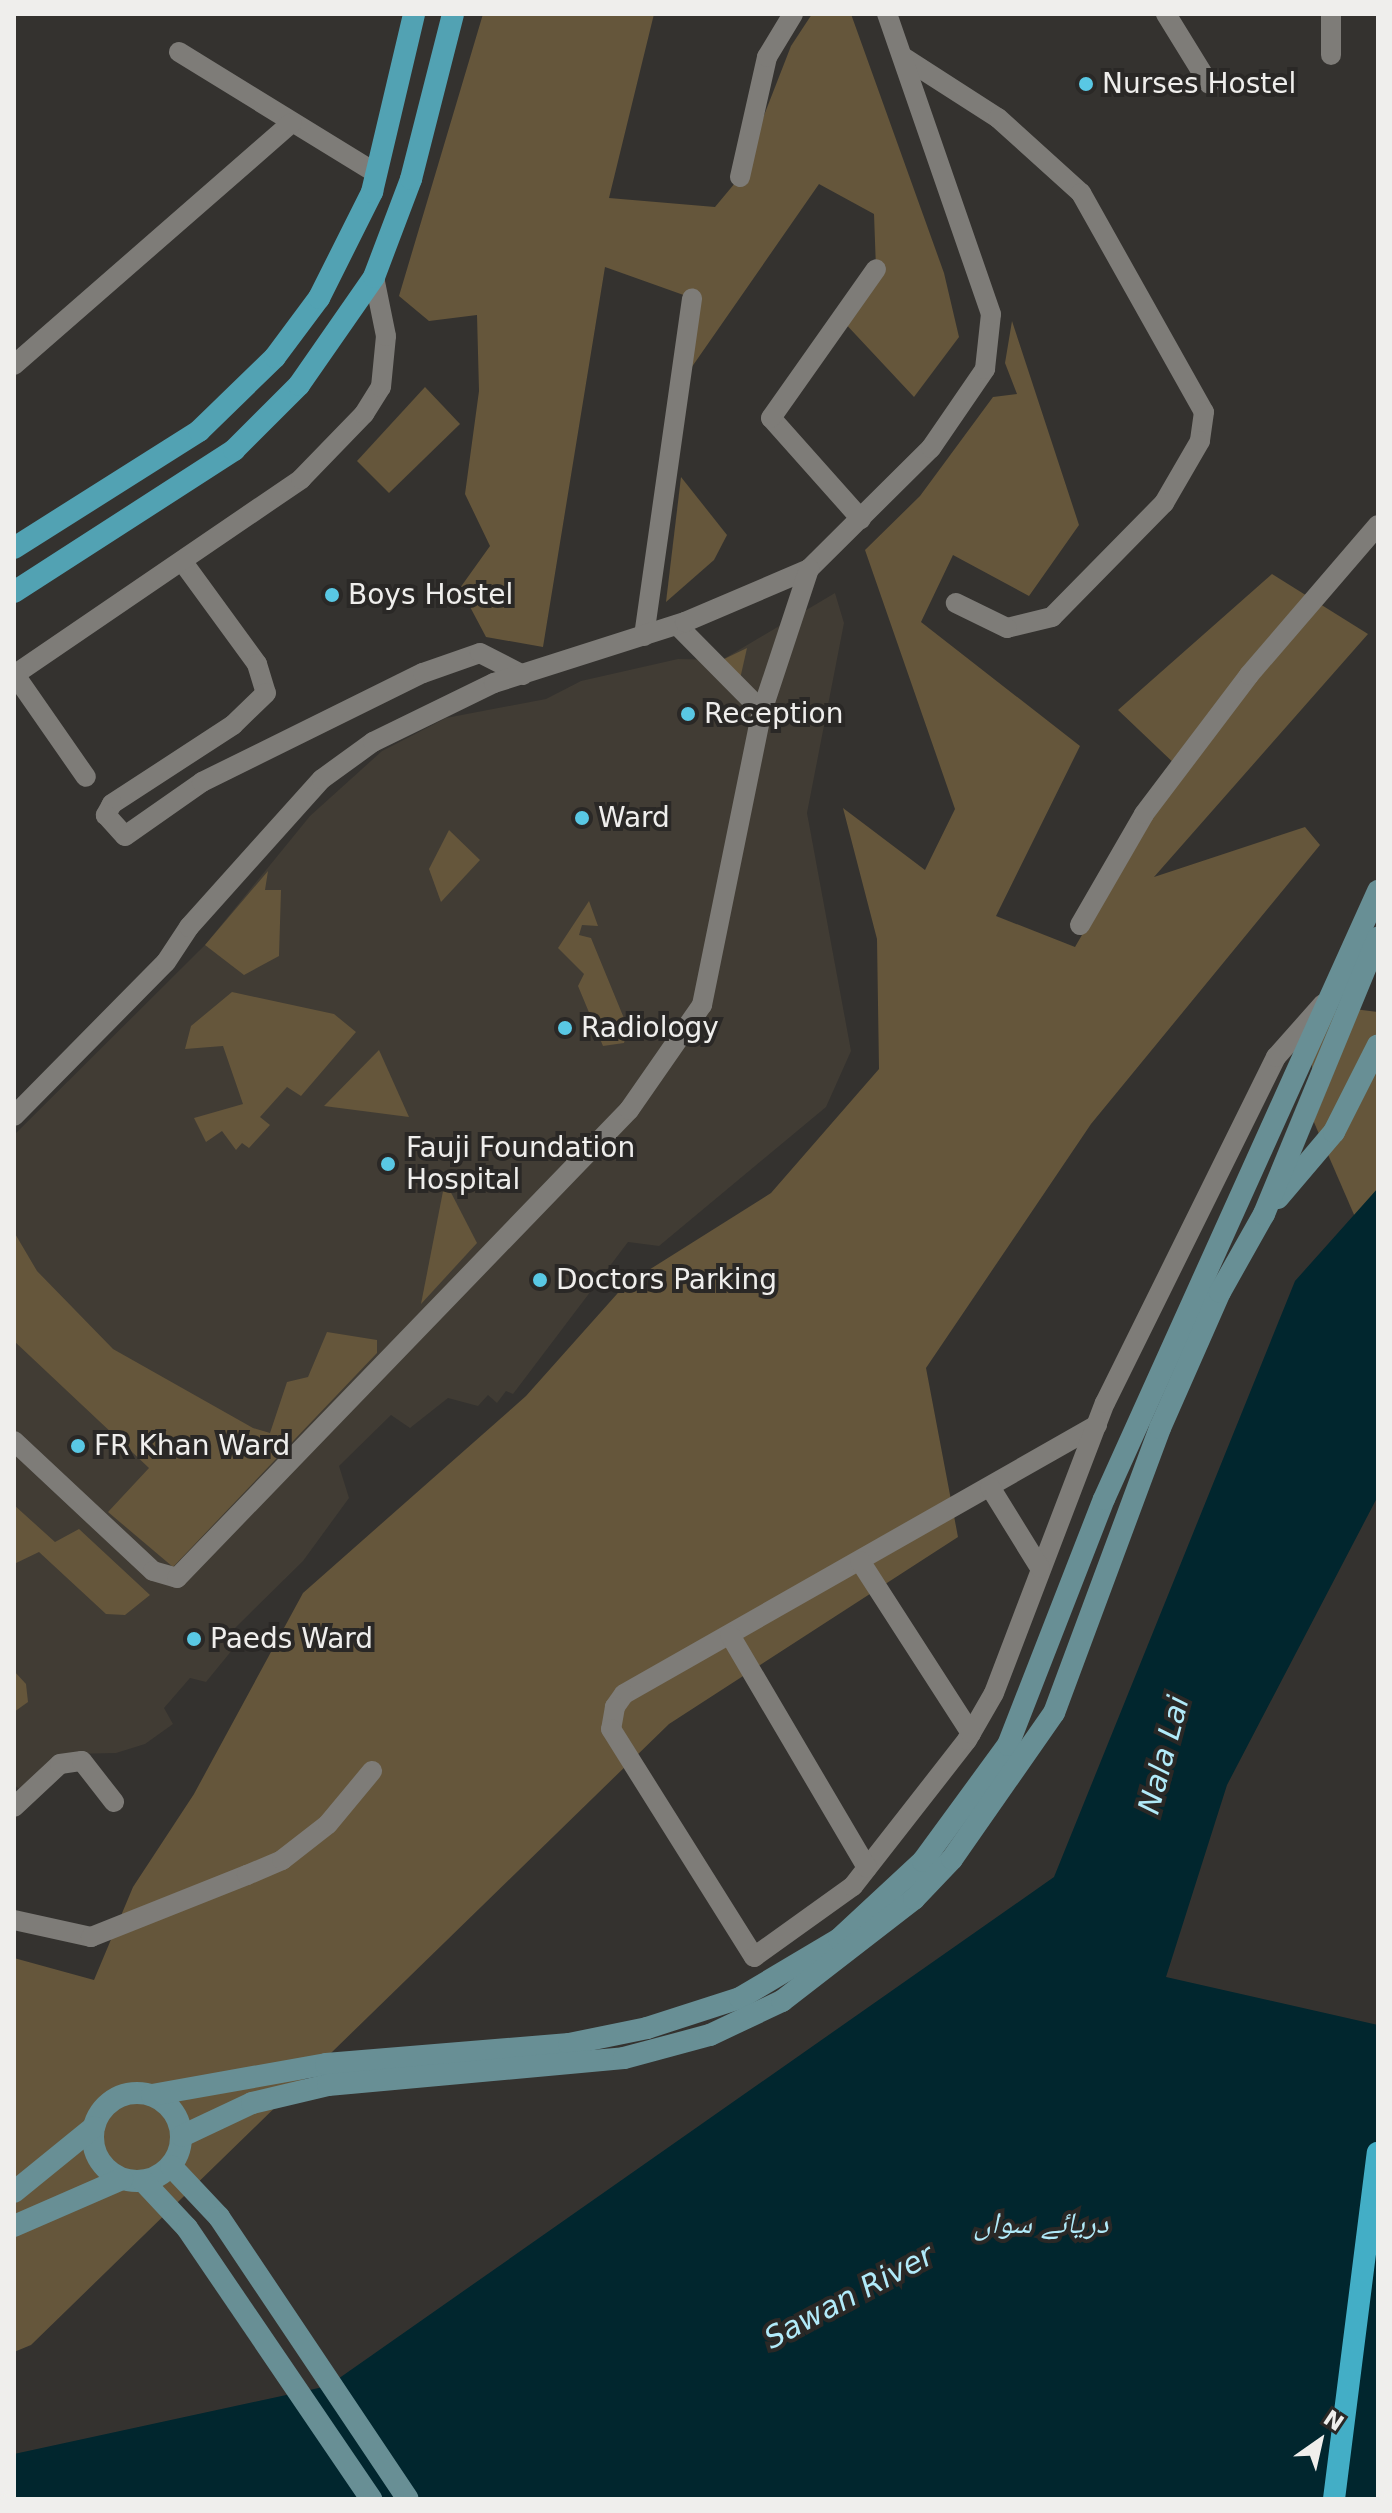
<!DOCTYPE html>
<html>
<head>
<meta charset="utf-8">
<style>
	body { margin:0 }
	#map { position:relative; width:1392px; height:2513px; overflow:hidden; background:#34322f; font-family:"DejaVu Sans","Noto Naskh Arabic",sans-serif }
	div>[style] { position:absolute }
	.built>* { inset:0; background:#413c34 }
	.green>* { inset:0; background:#65563b }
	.water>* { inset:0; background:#01262e }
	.minor>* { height:20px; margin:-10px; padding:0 10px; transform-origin:10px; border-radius:10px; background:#7e7c78 }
	.secondary>* { height:22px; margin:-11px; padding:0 11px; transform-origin:11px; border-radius:11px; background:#688f95 }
	.secondary>.ring { margin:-11px; padding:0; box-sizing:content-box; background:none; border:22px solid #688f95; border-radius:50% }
	.primary>* { height:22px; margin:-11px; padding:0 11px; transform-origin:11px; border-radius:11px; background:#52a2b3 }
	.trunk>* { height:22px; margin:-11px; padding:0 11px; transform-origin:11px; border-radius:11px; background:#43aec6 }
	.dots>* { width:22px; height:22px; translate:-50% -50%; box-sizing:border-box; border:4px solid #2a2826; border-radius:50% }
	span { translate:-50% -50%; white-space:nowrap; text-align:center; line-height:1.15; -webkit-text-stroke:8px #2a2826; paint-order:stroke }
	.poi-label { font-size:28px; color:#efeeec }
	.left { translate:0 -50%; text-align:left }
	.water-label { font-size:30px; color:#b1eaf9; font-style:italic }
	.frame { position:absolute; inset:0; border:16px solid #efeeec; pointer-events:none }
	.north { position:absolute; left:1280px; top:2401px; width:80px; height:80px; -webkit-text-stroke:6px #2a2826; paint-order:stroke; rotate:34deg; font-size:22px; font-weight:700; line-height:32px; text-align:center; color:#efeeec }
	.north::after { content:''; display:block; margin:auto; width:28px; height:36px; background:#efeeec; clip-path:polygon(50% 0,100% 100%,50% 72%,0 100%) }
</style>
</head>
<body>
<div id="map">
	<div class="built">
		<div style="clip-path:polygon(835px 593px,844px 623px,807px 813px,851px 1051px,826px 1107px,659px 1246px,628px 1242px,513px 1394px,506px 1391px,497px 1403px,488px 1395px,478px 1406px,448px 1398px,410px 1428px,391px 1415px,339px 1466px,349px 1498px,303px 1561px,230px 1633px,237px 1644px,206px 1682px,190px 1678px,164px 1708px,173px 1724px,145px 1744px,116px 1753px,70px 1754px,22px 1791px,14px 1785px,14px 1135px,205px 945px,310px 816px,382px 751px,446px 718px,546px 699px,581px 681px,678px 659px,722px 660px)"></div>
	</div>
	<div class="green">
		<div style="clip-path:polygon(483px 14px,654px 14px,609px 198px,715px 207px,740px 177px,791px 46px,812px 14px,851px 14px,944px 273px,959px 337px,914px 397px,841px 319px,876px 269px,874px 214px,819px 184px,680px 384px,692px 298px,605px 267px,543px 647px,486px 637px,460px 588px,490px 546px,465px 494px,479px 391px,477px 315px,429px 321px,399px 296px)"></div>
		<div style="clip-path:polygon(1012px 321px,1079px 525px,1029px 596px,953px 555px,921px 622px,1080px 746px,996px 916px,1075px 947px,1179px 768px,1118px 710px,1272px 574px,1368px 634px,1154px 877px,1305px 827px,1320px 845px,1091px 1124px,926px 1368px,958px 1537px,669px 1724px,31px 2345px,14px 2352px,14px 1958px,94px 1980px,133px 1887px,194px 1794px,303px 1593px,526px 1396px,625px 1285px,771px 1193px,879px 1069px,877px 939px,843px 808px,925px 870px,955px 809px,865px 550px,920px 496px,993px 397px,1017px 394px,1005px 363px)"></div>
		<div style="clip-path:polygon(425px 387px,460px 424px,389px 493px,357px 461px)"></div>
		<div style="clip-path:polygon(681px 477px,727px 535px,714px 560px,666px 602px)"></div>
		<div style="clip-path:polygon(747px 648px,740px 679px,722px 660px)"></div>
		<div style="clip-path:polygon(449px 830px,480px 860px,441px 902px,429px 869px)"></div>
		<div style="clip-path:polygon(268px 871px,265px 890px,281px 890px,279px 956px,244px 975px,205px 945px)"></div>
		<div style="clip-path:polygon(589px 901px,598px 926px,582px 925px,579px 935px,591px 938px,628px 1028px,624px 1043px,603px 1046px,578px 986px,584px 974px,558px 948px)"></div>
		<div style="clip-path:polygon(232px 992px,334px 1014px,356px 1032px,301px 1096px,287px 1087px,260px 1117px,270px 1125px,249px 1148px,242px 1143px,236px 1150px,222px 1131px,206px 1142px,194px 1118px,243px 1104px,223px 1046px,185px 1049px,191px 1026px)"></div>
		<div style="clip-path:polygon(1346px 1008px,1378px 1012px,1378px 1270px,1313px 1120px,1311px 1017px)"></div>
		<div style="clip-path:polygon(379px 1050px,409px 1117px,324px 1106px)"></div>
		<div style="clip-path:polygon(445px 1181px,477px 1243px,421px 1304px)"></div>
		<div style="clip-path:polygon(14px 1232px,37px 1271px,113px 1349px,253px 1428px,270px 1433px,287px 1382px,308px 1377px,327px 1332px,377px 1340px,377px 1353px,173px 1567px,108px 1512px,149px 1468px,14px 1341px)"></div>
		<div style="clip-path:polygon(14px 1505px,55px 1542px,79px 1529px,150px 1595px,125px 1615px,106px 1614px,39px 1552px,14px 1564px)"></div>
		<div style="clip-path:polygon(14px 1671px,26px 1684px,28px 1702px,14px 1712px)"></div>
	</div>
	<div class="water">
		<div style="clip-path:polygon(1378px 1188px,1378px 1496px,1227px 1785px,1166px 1977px,1378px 2025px,1378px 2499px,14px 2499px,14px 2454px,328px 2386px,1054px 1877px,1295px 1281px)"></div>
	</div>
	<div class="minor">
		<div style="left:1166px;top:14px;width:82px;rotate:58.4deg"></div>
		<div style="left:1331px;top:14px;width:41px;rotate:90deg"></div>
		<div style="left:179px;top:52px;width:231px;rotate:31.6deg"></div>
		<div style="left:903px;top:57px;width:113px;rotate:32.7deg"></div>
		<div style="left:998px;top:118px;width:112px;rotate:42.1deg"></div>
		<div style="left:1081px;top:193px;width:251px;rotate:60.7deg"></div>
		<div style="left:1204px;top:412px;width:29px;rotate:98deg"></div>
		<div style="left:1200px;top:441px;width:72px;rotate:120.1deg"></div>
		<div style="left:1164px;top:503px;width:160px;rotate:134.5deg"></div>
		<div style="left:1052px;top:617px;width:46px;rotate:166.3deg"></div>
		<div style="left:1007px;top:628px;width:57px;rotate:-153.9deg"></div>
		<div style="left:740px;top:177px;width:123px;rotate:-77.3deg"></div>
		<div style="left:767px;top:57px;width:50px;rotate:-58.8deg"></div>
		<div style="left:14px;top:365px;width:368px;rotate:-41.1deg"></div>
		<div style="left:861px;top:519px;width:135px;rotate:-131.7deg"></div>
		<div style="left:771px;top:418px;width:182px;rotate:-54.8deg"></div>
		<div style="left:182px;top:561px;width:127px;rotate:53.9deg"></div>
		<div style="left:257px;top:664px;width:30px;rotate:73deg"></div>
		<div style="left:266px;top:693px;width:46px;rotate:135.9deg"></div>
		<div style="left:233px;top:725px;width:145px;rotate:146.9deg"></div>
		<div style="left:112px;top:804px;width:13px;rotate:119deg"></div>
		<div style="left:106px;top:815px;width:28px;rotate:48deg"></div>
		<div style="left:125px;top:836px;width:94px;rotate:-35deg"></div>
		<div style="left:202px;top:782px;width:246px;rotate:-26.3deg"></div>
		<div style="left:423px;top:673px;width:60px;rotate:-19.3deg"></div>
		<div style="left:480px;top:653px;width:48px;rotate:27.1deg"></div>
		<div style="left:677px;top:625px;width:121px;rotate:45.3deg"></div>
		<div style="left:644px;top:636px;width:341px;rotate:-81.9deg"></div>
		<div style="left:14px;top:675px;width:348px;rotate:-34.3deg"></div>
		<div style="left:301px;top:479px;width:91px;rotate:-45.9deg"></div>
		<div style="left:364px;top:414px;width:32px;rotate:-58deg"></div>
		<div style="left:381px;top:387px;width:51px;rotate:-84.4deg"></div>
		<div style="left:386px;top:336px;width:60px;rotate:-101.5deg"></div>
		<div style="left:15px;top:675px;width:124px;rotate:55.2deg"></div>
		<div style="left:1080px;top:925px;width:128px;rotate:-60deg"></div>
		<div style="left:1144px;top:814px;width:174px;rotate:-52.9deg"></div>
		<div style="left:1249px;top:675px;width:198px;rotate:-49.3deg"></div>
		<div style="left:14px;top:1116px;width:216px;rotate:-45.4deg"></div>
		<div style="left:166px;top:962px;width:42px;rotate:-56.7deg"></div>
		<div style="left:189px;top:927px;width:199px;rotate:-48.1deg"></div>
		<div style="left:322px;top:779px;width:63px;rotate:-36deg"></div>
		<div style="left:373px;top:742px;width:135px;rotate:-26deg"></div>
		<div style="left:494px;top:683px;width:201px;rotate:-17.7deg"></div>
		<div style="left:685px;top:622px;width:135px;rotate:-23.1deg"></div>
		<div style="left:809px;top:569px;width:172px;rotate:-44.8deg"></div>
		<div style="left:931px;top:448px;width:96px;rotate:-55.6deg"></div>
		<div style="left:985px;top:369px;width:55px;rotate:-83.8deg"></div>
		<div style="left:991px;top:314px;width:318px;rotate:-109.1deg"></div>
		<div style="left:1097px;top:1425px;width:544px;rotate:150.37deg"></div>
		<div style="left:624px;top:1694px;width:16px;rotate:125deg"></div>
		<div style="left:615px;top:1707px;width:22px;rotate:100deg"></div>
		<div style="left:611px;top:1729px;width:269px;rotate:57.9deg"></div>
		<div style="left:754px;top:1957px;width:122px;rotate:-35.6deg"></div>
		<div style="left:853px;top:1886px;width:185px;rotate:-52deg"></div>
		<div style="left:967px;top:1740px;width:54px;rotate:-60.1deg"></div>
		<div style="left:994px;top:1693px;width:311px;rotate:-69.1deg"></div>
		<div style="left:1105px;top:1403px;width:386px;rotate:-63.7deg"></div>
		<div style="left:1276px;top:1057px;width:71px;rotate:-48.4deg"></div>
		<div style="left:14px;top:1441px;width:190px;rotate:43.1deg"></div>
		<div style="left:153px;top:1571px;width:25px;rotate:16deg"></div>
		<div style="left:177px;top:1578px;width:651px;rotate:-46deg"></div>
		<div style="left:629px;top:1110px;width:128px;rotate:-55.2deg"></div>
		<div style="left:702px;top:1005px;width:300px;rotate:-78.5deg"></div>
		<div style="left:762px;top:711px;width:150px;rotate:-71.7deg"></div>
		<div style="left:990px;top:1487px;width:95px;rotate:58.3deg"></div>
		<div style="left:860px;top:1561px;width:205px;rotate:57.2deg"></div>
		<div style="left:730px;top:1635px;width:270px;rotate:59.5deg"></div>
		<div style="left:14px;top:1807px;width:63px;rotate:-43.1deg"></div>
		<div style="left:60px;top:1764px;width:22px;rotate:-8deg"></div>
		<div style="left:82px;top:1761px;width:52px;rotate:52deg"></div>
		<div style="left:14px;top:1920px;width:79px;rotate:12.4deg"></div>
		<div style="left:91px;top:1937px;width:168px;rotate:-21.7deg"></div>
		<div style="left:247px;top:1875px;width:38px;rotate:-23deg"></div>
		<div style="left:282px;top:1860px;width:58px;rotate:-38deg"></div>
		<div style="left:328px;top:1824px;width:69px;rotate:-50.3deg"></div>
	</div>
	<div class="secondary">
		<div style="left:1278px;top:1198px;width:87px;rotate:-49.7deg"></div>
		<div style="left:1334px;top:1132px;width:97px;rotate:-63.2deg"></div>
		<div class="ring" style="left:93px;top:2093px;width:66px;height:66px"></div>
		<div style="left:152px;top:2095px;width:177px;rotate:-10.1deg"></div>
		<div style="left:326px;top:2064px;width:244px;rotate:-4.7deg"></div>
		<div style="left:569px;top:2044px;width:80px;rotate:-11.6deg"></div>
		<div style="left:647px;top:2028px;width:98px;rotate:-17.9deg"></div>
		<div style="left:740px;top:1998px;width:115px;rotate:-30.8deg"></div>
		<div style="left:839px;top:1939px;width:115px;rotate:-42.9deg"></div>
		<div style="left:923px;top:1861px;width:144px;rotate:-53.8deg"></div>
		<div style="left:1008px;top:1745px;width:264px;rotate:-68.7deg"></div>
		<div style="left:1104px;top:1499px;width:667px;rotate:-65.74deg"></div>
		<div style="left:182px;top:2136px;width:77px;rotate:-25.2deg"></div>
		<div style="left:252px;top:2103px;width:78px;rotate:-13.3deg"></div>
		<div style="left:328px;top:2085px;width:297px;rotate:-5.2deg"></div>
		<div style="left:624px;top:2058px;width:89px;rotate:-15deg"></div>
		<div style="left:710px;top:2035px;width:80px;rotate:-25.3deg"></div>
		<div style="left:782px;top:2001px;width:167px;rotate:-37.7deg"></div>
		<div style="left:914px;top:1899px;width:55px;rotate:-46.5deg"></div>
		<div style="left:952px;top:1859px;width:178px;rotate:-55.1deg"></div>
		<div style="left:1054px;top:1713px;width:304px;rotate:-69.6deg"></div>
		<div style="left:1160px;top:1428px;width:149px;rotate:-66.2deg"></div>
		<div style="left:1220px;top:1292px;width:90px;rotate:-60.6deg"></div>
		<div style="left:1264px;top:1214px;width:299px;rotate:-67.6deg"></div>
		<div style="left:171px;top:2166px;width:70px;rotate:46.7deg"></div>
		<div style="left:219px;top:2217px;width:339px;rotate:56.2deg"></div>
		<div style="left:143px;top:2181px;width:64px;rotate:46.9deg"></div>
		<div style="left:187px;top:2228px;width:328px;rotate:55.8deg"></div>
		<div style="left:14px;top:2192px;width:103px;rotate:-39.1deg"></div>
		<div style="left:14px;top:2226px;width:118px;rotate:-23.5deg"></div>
	</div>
	<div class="primary">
		<div style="left:14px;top:548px;width:219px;rotate:-32.3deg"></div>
		<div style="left:199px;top:431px;width:106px;rotate:-44.2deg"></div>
		<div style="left:275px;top:357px;width:74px;rotate:-53.3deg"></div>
		<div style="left:319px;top:298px;width:119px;rotate:-63.4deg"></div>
		<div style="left:372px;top:192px;width:183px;rotate:-76.7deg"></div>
		<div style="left:14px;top:592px;width:262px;rotate:-32.8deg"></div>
		<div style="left:234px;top:450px;width:92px;rotate:-45deg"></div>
		<div style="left:299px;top:385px;width:131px;rotate:-55.2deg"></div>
		<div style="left:374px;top:277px;width:105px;rotate:-69.3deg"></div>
		<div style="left:411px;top:179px;width:170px;rotate:-75.7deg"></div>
	</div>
	<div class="trunk">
		<div style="left:1334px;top:2499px;width:349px;rotate:-82.8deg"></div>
	</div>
	<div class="dots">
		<div style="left:1086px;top:84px;background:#59c8e4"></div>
		<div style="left:332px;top:595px;background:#59c8e4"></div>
		<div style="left:688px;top:714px;background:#59c8e4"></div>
		<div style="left:582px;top:818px;background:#59c8e4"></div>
		<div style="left:565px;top:1028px;background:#59c8e4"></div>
		<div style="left:388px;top:1164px;background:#59c8e4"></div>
		<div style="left:540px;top:1280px;background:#59c8e4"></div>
		<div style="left:78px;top:1446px;background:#59c8e4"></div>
		<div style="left:194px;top:1639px;background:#59c8e4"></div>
	</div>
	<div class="poi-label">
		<span class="left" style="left:1102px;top:84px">Nurses Hostel</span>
		<span class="left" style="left:348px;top:595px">Boys Hostel</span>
		<span class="left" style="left:704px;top:714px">Reception</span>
		<span class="left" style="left:598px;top:818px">Ward</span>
		<span class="left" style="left:581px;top:1028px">Radiology</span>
		<span class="left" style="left:406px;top:1164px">Fauji Foundation<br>Hospital</span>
		<span class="left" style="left:556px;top:1280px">Doctors Parking</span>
		<span class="left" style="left:94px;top:1446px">FR Khan Ward</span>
		<span class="left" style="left:210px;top:1639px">Paeds Ward</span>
	</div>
	<div class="water-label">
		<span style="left:1164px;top:1755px;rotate:-75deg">Nala Lai</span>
		<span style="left:1041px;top:2223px">دریائے سواں</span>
		<span style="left:849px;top:2297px;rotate:-28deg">Sawan River</span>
	</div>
	<div class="frame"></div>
	<div class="north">N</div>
</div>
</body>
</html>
